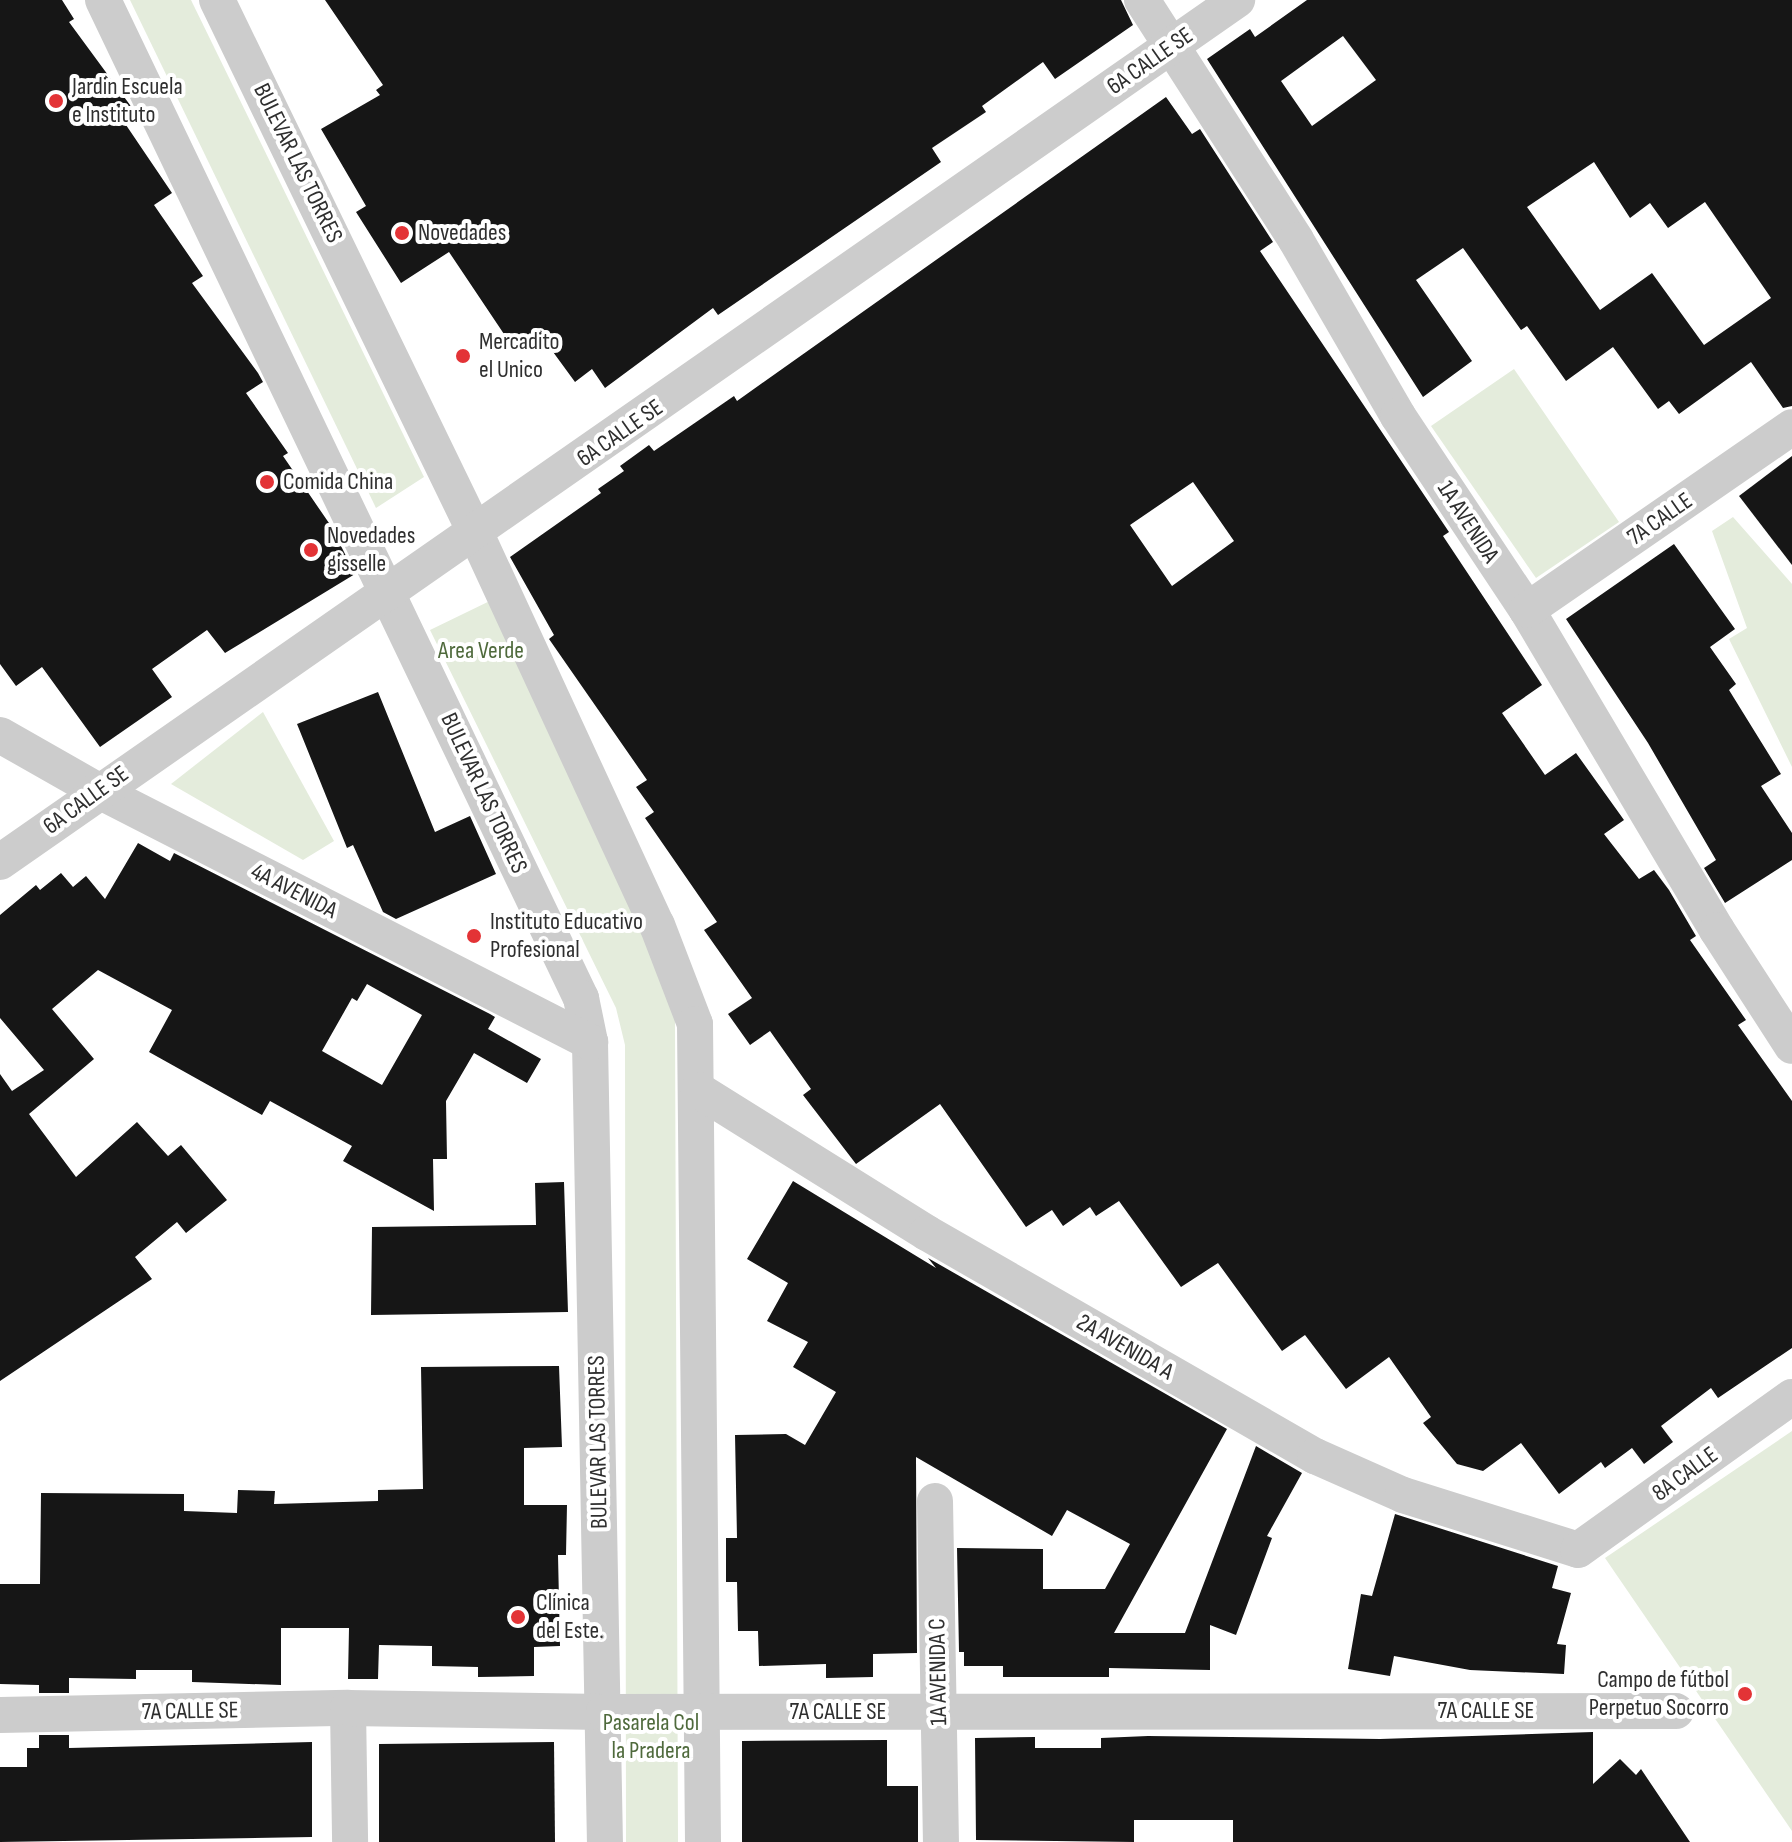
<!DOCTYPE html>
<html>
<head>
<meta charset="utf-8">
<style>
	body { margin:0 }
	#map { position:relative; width:1792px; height:1842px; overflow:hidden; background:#fff; font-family:"Sofia Sans Condensed",sans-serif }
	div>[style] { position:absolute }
	.green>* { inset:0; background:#e4ecdc }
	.building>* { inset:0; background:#161616 }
	.minor>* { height:36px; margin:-18px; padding:0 18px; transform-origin:18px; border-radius:18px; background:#ccc }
	.dots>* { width:22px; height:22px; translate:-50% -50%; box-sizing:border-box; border:4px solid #fff; border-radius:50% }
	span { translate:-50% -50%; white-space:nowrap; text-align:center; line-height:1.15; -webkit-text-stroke:8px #fff; paint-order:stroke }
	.street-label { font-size:24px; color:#2f2f2f }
	.poi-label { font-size:24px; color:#2f2f2f }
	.left { translate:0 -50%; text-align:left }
	.right { translate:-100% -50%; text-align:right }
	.park-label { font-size:24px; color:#4f6a3c }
</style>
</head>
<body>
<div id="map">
	<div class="green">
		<div style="clip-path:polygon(130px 0,191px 0,424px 477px,376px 508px)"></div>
		<div style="clip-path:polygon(1514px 369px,1619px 522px,1536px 578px,1431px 426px)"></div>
		<div style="clip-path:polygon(1733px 517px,1792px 584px,1792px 767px,1729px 639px,1747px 628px,1712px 531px)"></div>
		<div style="clip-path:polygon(498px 597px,653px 950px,675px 1020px,678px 1842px,626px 1842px,625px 1045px,616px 1008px,430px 630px)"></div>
		<div style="clip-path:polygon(263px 712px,334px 841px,303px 860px,171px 784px)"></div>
		<div style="clip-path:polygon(1792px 1431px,1792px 1831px,1605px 1558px)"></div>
	</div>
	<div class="building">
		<div style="clip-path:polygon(0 0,62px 0,74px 19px,69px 22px,130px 105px,136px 118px,126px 125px,172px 193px,154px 205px,203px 276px,192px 283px,258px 373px,263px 382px,246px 393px,288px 453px,283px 456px,331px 526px,355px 574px,225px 653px,207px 630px,152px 669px,172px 697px,100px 747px,42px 667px,16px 686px,0 664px)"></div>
		<div style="clip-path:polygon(325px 0,1121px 0,1133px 25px,1055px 79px,1043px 62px,982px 106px,986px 112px,932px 148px,941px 162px,718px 315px,713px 308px,605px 388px,592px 369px,575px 382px,537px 330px,512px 346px,449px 252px,401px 283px,356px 212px,366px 206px,321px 129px,380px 95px,376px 90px,383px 85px)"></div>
		<div style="clip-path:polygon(evenodd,1307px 0,1792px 0,1792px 406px,1783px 408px,1751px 362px,1679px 414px,1669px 401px,1658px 409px,1613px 347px,1566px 381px,1527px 326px,1521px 330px,1463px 248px,1416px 280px,1472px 361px,1423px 397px,1207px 59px,1250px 29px,1255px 37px,1307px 0,1343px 36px,1376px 80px,1312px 126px,1281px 81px,1343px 36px,1307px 0,1594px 162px,1630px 218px,1650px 203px,1668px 228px,1705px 202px,1771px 298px,1704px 345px,1652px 273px,1600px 310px,1527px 207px,1594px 162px)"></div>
		<div style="clip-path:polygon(evenodd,1166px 97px,1192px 134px,1200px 129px,1273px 242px,1260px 251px,1449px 532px,1443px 536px,1542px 685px,1502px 713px,1545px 775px,1576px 753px,1624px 820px,1604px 834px,1639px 879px,1654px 870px,1669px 890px,1696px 936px,1690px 940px,1746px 1020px,1738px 1025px,1792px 1101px,1792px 1348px,1718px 1398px,1711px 1388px,1661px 1426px,1673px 1442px,1644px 1464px,1632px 1448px,1605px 1468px,1601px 1462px,1559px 1494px,1521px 1443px,1483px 1471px,1457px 1464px,1423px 1423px,1431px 1417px,1389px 1357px,1346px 1389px,1305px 1335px,1282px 1351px,1218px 1263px,1181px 1287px,1119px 1201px,1096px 1216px,1090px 1207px,1063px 1226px,1052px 1210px,1026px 1227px,940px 1104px,856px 1164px,803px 1095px,811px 1089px,770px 1031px,750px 1045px,728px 1014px,752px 998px,704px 930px,717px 922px,645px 818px,654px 812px,636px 787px,647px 780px,549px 639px,554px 635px,510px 557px,601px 493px,598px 489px,624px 471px,620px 466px,649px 445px,654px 451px,734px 396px,737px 401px,1166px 97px,1193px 482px,1234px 541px,1172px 586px,1130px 525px,1193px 482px)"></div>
		<div style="clip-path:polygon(1792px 456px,1792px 565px,1739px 496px)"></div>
		<div style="clip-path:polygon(1674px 544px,1735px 629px,1710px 647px,1736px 684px,1729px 690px,1781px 774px,1761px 786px,1792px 833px,1792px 860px,1725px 903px,1704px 868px,1716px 860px,1648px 743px,1566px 619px)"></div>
		<div style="clip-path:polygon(378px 692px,435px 832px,470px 816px,496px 874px,396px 919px,383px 912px,353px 845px,347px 848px,297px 724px)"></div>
		<div style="clip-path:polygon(evenodd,138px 843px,170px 861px,174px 853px,490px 1014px,495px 1017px,488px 1029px,541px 1059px,527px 1083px,474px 1053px,446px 1101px,447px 1159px,433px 1159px,434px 1211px,343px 1161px,352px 1146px,270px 1101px,262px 1115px,149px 1052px,172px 1010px,98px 970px,52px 1009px,94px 1059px,29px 1114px,76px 1177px,137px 1122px,168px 1156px,181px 1145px,227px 1200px,186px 1233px,177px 1222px,135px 1257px,152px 1279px,0 1381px,0 1074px,12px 1091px,44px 1070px,0 1018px,0 915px,36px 885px,40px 890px,61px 873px,73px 887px,86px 876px,105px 899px,138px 843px,367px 984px,422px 1015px,382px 1085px,322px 1051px,352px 998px,357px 1001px,367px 984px)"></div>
		<div style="clip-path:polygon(793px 1181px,936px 1268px,928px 1258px,1227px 1429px,1114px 1633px,1185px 1633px,1256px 1446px,1302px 1473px,1267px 1536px,1272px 1538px,1236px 1635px,1210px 1625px,1210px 1670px,1109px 1668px,1109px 1677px,1003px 1677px,1003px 1666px,964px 1666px,964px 1652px,959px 1652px,957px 1548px,1043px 1549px,1043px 1589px,1105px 1589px,1130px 1544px,1067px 1510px,1052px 1536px,916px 1457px,917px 1653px,873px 1654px,873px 1677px,826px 1678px,826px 1664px,759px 1666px,758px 1631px,738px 1631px,737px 1582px,726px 1582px,726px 1538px,737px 1538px,735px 1435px,786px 1434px,805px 1445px,836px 1392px,793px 1367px,808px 1342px,767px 1321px,788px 1283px,747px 1259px)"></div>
		<div style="clip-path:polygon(564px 1182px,568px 1312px,371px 1315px,372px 1227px,536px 1225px,535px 1183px)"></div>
		<div style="clip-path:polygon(559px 1366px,562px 1447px,524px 1448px,524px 1505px,567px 1505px,566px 1555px,558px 1555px,560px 1646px,534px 1647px,534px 1676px,478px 1677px,478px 1667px,432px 1666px,432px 1646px,379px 1645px,378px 1679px,348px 1679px,349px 1628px,281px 1628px,281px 1685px,192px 1682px,192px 1670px,136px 1670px,136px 1679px,69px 1678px,69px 1693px,39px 1693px,39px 1685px,0 1684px,0 1584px,40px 1584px,41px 1493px,184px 1494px,184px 1511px,237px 1513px,238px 1490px,275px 1491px,274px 1504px,378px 1501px,378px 1490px,423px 1489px,421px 1367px)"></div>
		<div style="clip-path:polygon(1395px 1514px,1558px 1566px,1552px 1588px,1571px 1593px,1557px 1644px,1566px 1645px,1564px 1674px,1470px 1670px,1394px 1656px,1390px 1676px,1348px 1669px,1361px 1594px,1372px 1596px)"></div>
		<div style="clip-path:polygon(1593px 1732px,1593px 1784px,1620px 1759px,1636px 1775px,1641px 1769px,1690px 1842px,1233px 1842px,1233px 1820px,1134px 1820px,1134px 1842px,976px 1840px,975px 1738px,1035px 1737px,1035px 1748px,1101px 1748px,1101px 1738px,1148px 1736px,1380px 1739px)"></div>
		<div style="clip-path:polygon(39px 1735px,69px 1735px,69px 1748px,312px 1742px,312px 1837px,0 1842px,0 1767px,27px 1767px,27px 1748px,39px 1748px)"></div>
		<div style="clip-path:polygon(887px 1740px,887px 1786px,918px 1786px,918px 1842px,742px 1842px,742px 1741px)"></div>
		<div style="clip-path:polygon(554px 1742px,555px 1842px,379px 1842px,379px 1744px)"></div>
	</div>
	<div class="minor">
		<div style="left:103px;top:0;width:1107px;rotate:64.41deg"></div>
		<div style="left:581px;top:998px;width:45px;rotate:78.4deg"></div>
		<div style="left:590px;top:1042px;width:800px;rotate:88.93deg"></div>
		<div style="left:217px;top:0;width:593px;rotate:64.13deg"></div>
		<div style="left:476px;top:534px;width:431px;rotate:65.2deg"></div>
		<div style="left:657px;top:925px;width:106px;rotate:69deg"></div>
		<div style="left:695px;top:1024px;width:818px;rotate:89.44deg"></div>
		<div style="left:1142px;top:0;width:285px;rotate:57.3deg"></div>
		<div style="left:1296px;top:240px;width:203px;rotate:59.9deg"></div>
		<div style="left:1398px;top:416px;width:233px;rotate:56.4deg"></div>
		<div style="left:1527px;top:610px;width:372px;rotate:59.3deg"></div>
		<div style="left:1717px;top:930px;width:138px;rotate:57.1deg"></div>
		<div style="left:1527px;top:610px;width:322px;rotate:-34.6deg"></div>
		<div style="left:0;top:735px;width:112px;rotate:29.6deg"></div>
		<div style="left:97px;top:790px;width:554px;rotate:27.07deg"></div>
		<div style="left:0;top:862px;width:1508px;rotate:-34.87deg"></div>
		<div style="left:698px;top:1090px;width:270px;rotate:32deg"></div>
		<div style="left:927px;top:1233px;width:448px;rotate:29.9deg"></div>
		<div style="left:1315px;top:1456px;width:96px;rotate:23.9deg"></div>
		<div style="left:1403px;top:1495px;width:183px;rotate:17.4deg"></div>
		<div style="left:1578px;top:1550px;width:263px;rotate:-35.6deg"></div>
		<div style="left:935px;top:1501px;width:341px;rotate:89deg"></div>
		<div style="left:348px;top:1708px;width:134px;rotate:89.1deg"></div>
		<div style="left:0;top:1715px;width:348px;rotate:-1.2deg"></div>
		<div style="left:348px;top:1708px;width:256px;rotate:0.9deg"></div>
		<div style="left:604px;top:1712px;width:1072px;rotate:-0.05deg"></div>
	</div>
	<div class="dots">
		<div style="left:56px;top:101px;background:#e33336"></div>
		<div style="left:402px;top:233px;background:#e33336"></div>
		<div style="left:463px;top:356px;background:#e33336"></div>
		<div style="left:267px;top:482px;background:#e33336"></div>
		<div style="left:311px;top:550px;background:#e33336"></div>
		<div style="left:474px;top:936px;background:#e33336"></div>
		<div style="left:518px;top:1617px;background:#e33336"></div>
		<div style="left:1745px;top:1694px;background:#e33336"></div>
	</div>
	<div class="street-label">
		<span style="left:1150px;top:61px;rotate:-35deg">6A CALLE SE</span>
		<span style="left:298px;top:163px;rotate:64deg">BULEVAR LAS TORRES</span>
		<span style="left:620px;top:433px;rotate:-35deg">6A CALLE SE</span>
		<span style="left:1660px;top:519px;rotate:-35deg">7A CALLE</span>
		<span style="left:1468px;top:522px;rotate:57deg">1A AVENIDA</span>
		<span style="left:484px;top:793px;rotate:65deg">BULEVAR LAS TORRES</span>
		<span style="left:86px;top:800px;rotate:-36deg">6A CALLE SE</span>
		<span style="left:294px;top:891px;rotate:27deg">4A AVENIDA</span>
		<span style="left:1125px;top:1347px;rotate:30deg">2A AVENIDA A</span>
		<span style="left:598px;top:1442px;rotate:-91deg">BULEVAR LAS TORRES</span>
		<span style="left:1685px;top:1474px;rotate:-36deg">8A CALLE</span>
		<span style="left:938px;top:1672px;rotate:-91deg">1A AVENIDA C</span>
		<span style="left:190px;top:1711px;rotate:-1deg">7A CALLE SE</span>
		<span style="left:1486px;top:1711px">7A CALLE SE</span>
		<span style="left:838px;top:1712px">7A CALLE SE</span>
	</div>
	<div class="poi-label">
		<span class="left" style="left:72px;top:101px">Jardin Escuela<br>e Instituto</span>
		<span class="left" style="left:418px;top:233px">Novedades</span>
		<span class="left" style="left:479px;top:356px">Mercadito<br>el Unico</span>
		<span class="left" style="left:283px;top:482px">Comida China</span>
		<span class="left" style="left:327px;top:550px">Novedades<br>gisselle</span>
		<span class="left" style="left:490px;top:936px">Instituto Educativo<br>Profesional</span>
		<span class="left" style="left:536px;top:1617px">Clínica<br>del Este.</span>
		<span class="right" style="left:1729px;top:1694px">Campo de fútbol<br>Perpetuo Socorro</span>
	</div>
	<div class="park-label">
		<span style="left:481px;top:651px">Area Verde</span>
		<span style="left:651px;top:1737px">Pasarela Col<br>la Pradera</span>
	</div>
</div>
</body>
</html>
